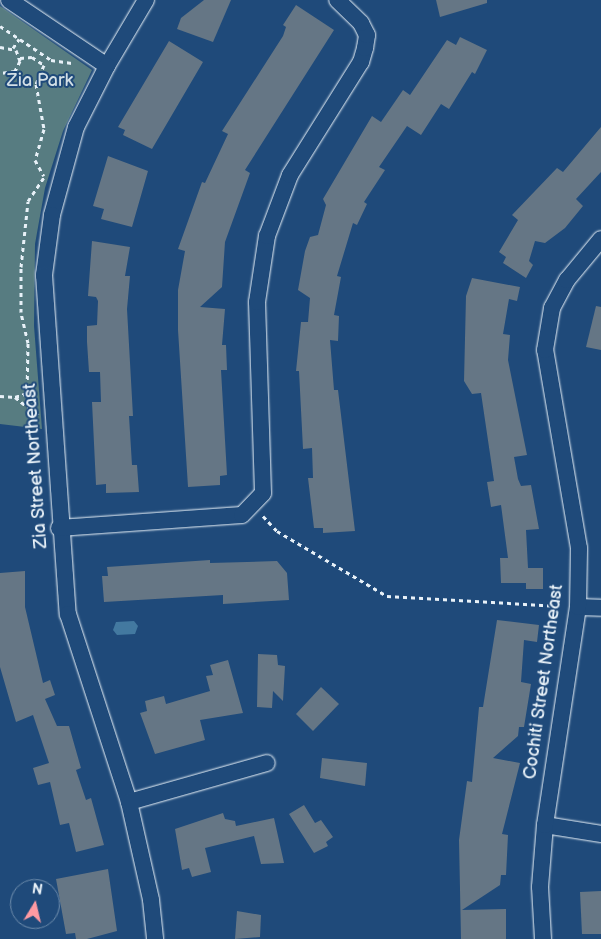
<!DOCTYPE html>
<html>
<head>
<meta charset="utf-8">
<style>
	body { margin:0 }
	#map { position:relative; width:601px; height:939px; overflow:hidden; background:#1f4a7a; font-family:"Balsamiq Sans",sans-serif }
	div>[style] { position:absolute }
	.green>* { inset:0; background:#577c81 }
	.water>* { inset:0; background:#4379a0 }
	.building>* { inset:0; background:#657685 }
	.path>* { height:3px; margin-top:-1.5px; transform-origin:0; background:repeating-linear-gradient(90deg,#e8f1f8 0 4px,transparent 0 8px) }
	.roads { filter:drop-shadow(0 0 1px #e8f1f8) drop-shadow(0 0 1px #e8f1f8) }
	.minor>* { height:16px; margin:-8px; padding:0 8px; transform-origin:8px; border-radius:8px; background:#1f4a7a }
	span { translate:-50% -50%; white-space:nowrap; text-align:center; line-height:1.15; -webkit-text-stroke:4px #1f4a7a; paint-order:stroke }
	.park-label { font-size:18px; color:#d2dfe6 }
	.street-label { font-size:18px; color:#e8f1f8 }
	.north { position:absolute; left:10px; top:879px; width:50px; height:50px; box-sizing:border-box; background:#1f4a7a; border:1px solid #6f8dac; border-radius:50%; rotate:9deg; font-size:14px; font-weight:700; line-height:20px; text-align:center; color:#e8f1f8 }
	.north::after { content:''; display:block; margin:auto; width:18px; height:22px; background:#ff9aa2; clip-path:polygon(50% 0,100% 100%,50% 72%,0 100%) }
</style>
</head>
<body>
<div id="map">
	<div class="green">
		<div style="clip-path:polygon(0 6px,92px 70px,63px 131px,45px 188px,35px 244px,34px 326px,42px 429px,0 424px)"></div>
	</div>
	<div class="water">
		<div style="clip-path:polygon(134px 621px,138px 626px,135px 634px,117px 635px,113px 630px,116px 622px)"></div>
	</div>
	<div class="building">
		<div style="clip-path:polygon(204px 0,231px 0,213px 42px,177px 29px,181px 18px)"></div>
		<div style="clip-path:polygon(436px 0,487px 0,487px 3px,440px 17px)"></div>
		<div style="clip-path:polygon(296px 5px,334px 30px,245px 170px,250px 173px,225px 242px,222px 287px,200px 307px,225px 309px,222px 345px,226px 345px,227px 370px,221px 370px,227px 475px,220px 476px,220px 485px,188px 487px,178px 330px,178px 290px,185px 251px,178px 249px,202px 182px,205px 183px,228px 134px,222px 131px,283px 36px,286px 27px,283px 25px)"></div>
		<div style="clip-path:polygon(460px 37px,487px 50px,475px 74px,472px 72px,449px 109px,441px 104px,421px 135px,407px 126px,379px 167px,385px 170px,364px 202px,367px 204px,357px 225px,353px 223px,337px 276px,341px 277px,334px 315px,339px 316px,338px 341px,330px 340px,334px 390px,338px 390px,355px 531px,323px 533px,323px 528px,314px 528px,308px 478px,313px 478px,312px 448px,303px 449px,299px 371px,296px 371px,301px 322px,308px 322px,310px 298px,298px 290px,305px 251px,310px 237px,318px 235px,326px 205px,323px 199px,372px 116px,381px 122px,403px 90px,410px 95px,447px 40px,456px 45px)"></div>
		<div style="clip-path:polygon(169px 41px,203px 62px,152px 149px,123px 135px,125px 130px,118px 127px)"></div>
		<div style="clip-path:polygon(601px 127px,601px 172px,576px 199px,583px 206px,565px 228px,545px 243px,535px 241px,529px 261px,533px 265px,526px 278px,503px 263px,506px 257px,499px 252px,518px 220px,512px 215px,557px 168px,563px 172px)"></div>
		<div style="clip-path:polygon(108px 156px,148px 171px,132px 227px,101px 219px,104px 209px,93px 206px)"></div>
		<div style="clip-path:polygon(92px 241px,130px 247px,125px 276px,130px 276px,127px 309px,133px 416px,129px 416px,132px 465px,137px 465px,139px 492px,106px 493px,106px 484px,96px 485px,92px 402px,101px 402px,100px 372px,89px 372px,87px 342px,87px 326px,97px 325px,98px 301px,96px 297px,88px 296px)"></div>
		<div style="clip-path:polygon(472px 278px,520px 287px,517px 301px,509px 299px,503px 334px,510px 335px,508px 360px,527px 455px,514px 457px,518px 479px,521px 486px,531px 485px,539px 529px,526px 530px,528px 568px,543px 568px,543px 589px,526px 589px,526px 583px,501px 583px,500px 558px,508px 558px,501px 505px,491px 507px,487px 482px,494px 481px,481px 393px,472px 394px,464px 381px,466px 296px)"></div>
		<div style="clip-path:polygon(596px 306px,601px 307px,601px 350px,586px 347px)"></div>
		<div style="clip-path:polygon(210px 560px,210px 563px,277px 561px,287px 573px,289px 600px,223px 604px,223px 595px,104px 602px,102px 576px,108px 576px,107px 567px)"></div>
		<div style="clip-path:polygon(25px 571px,25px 607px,43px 683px,50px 680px,55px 695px,45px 699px,57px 726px,69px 726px,81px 768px,76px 770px,86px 800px,91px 798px,104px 845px,76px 852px,69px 823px,60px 825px,50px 782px,38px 785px,33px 768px,49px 763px,33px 715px,16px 722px,0 667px,0 573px)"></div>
		<div style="clip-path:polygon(497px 620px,539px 625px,537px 642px,524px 640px,521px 682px,531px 684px,524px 727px,519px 727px,518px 736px,493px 758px,520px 763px,502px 834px,508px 835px,506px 875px,501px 875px,500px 885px,462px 910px,506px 909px,506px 939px,461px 939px,459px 840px,467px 781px,472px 782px,479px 707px,483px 707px)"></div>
		<div style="clip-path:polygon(258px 654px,277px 655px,278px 665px,285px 666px,283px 701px,273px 691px,272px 708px,257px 707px)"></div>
		<div style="clip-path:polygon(228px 660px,243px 713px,200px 720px,205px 740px,155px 754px,140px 713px,147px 711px,145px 701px,164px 696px,166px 704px,210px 691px,206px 676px,213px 675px,210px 665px)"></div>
		<div style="clip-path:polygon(321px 687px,339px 704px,313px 731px,296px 714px)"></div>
		<div style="clip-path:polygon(322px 758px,367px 763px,365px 786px,320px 778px)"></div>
		<div style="clip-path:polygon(304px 805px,315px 823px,321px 820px,333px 837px,326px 842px,328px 846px,314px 853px,289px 814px)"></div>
		<div style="clip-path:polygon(223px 813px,225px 819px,235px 821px,236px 826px,274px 818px,284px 863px,261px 864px,254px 836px,205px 848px,211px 872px,192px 877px,189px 868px,182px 870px,175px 829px)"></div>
		<div style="clip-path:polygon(108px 869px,117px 931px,87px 939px,76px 939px,75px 933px,66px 934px,56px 879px)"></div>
		<div style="clip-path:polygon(601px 891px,601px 934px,582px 934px,580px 892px)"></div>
		<div style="clip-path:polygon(237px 911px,261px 915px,260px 937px,235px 939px)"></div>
	</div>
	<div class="path">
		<div style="left:0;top:26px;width:61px;rotate:33.7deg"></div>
		<div style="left:51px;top:60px;width:21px;rotate:8deg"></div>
		<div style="left:0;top:47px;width:16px;rotate:11deg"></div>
		<div style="left:16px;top:50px;width:12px;rotate:70deg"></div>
		<div style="left:20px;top:61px;width:11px;rotate:117deg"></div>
		<div style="left:15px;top:71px;width:15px;rotate:172deg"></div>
		<div style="left:13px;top:48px;width:11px;rotate:-56deg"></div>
		<div style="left:20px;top:58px;width:12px;rotate:-5deg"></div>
		<div style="left:32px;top:57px;width:14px;rotate:34deg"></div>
		<div style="left:44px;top:65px;width:21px;rotate:113deg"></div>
		<div style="left:36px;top:84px;width:46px;rotate:79.9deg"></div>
		<div style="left:44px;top:129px;width:32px;rotate:106deg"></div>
		<div style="left:35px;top:160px;width:18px;rotate:61deg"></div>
		<div style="left:0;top:396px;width:15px;rotate:4deg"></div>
		<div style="left:15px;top:397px;width:22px;rotate:39deg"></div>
		<div style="left:15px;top:397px;width:13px;rotate:-18deg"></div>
		<div style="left:38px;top:415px;width:23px;rotate:-119deg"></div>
		<div style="left:27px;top:395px;width:52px;rotate:-88.9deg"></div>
		<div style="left:28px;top:343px;width:32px;rotate:-103deg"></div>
		<div style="left:21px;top:312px;width:45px;rotate:-90deg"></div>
		<div style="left:21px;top:267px;width:66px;rotate:-83.9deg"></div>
		<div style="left:28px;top:201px;width:29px;rotate:-56deg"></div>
		<div style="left:263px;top:516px;width:21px;rotate:47deg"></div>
		<div style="left:277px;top:531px;width:128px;rotate:30.6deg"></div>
		<div style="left:387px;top:596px;width:176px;rotate:3.3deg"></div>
	</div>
	<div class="roads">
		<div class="minor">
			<div style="left:9px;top:0;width:118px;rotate:34deg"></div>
			<div style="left:146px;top:0;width:77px;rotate:120.6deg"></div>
			<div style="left:107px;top:66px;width:68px;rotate:116.9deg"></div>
			<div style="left:76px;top:127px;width:91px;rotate:105.3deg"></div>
			<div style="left:52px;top:215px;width:61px;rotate:97.6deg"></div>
			<div style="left:44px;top:275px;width:340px;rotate:86deg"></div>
			<div style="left:68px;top:614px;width:198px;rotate:72deg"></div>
			<div style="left:129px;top:802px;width:100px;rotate:77.3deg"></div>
			<div style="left:151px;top:900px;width:39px;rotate:84deg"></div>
			<div style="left:59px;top:528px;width:183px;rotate:-4.1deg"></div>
			<div style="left:242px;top:515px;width:30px;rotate:-46deg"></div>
			<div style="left:263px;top:493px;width:191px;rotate:-91.8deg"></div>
			<div style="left:257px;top:302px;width:67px;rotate:-81.4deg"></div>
			<div style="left:267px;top:236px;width:65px;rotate:-69.3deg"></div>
			<div style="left:290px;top:175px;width:133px;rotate:-57.9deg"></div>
			<div style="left:361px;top:62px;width:15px;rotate:-74deg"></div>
			<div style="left:365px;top:48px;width:13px;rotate:-81deg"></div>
			<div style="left:367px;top:35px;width:13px;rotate:-117deg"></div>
			<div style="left:361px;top:23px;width:33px;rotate:-136deg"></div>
			<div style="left:578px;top:607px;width:23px;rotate:2deg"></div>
			<div style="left:129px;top:802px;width:143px;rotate:-15.8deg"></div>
			<div style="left:545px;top:825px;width:57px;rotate:9.1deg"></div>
			<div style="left:543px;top:939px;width:52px;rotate:-93.3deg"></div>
			<div style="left:540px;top:887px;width:62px;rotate:-85.4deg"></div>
			<div style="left:545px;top:825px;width:220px;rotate:-81.4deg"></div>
			<div style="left:578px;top:607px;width:59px;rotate:-89deg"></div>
			<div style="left:579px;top:548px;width:201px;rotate:-99.7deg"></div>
			<div style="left:545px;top:350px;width:43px;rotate:-80.5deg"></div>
			<div style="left:552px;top:308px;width:32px;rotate:-62deg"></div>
			<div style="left:567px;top:280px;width:53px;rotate:-50.3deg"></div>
		</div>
	</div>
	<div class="park-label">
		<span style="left:40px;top:81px">Zia Park</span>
	</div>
	<div class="street-label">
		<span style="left:36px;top:466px;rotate:-94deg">Zia Street Northeast</span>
		<span style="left:544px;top:682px;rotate:-82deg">Cochiti Street Northeast</span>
	</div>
	<div class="north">N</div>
</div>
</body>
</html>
